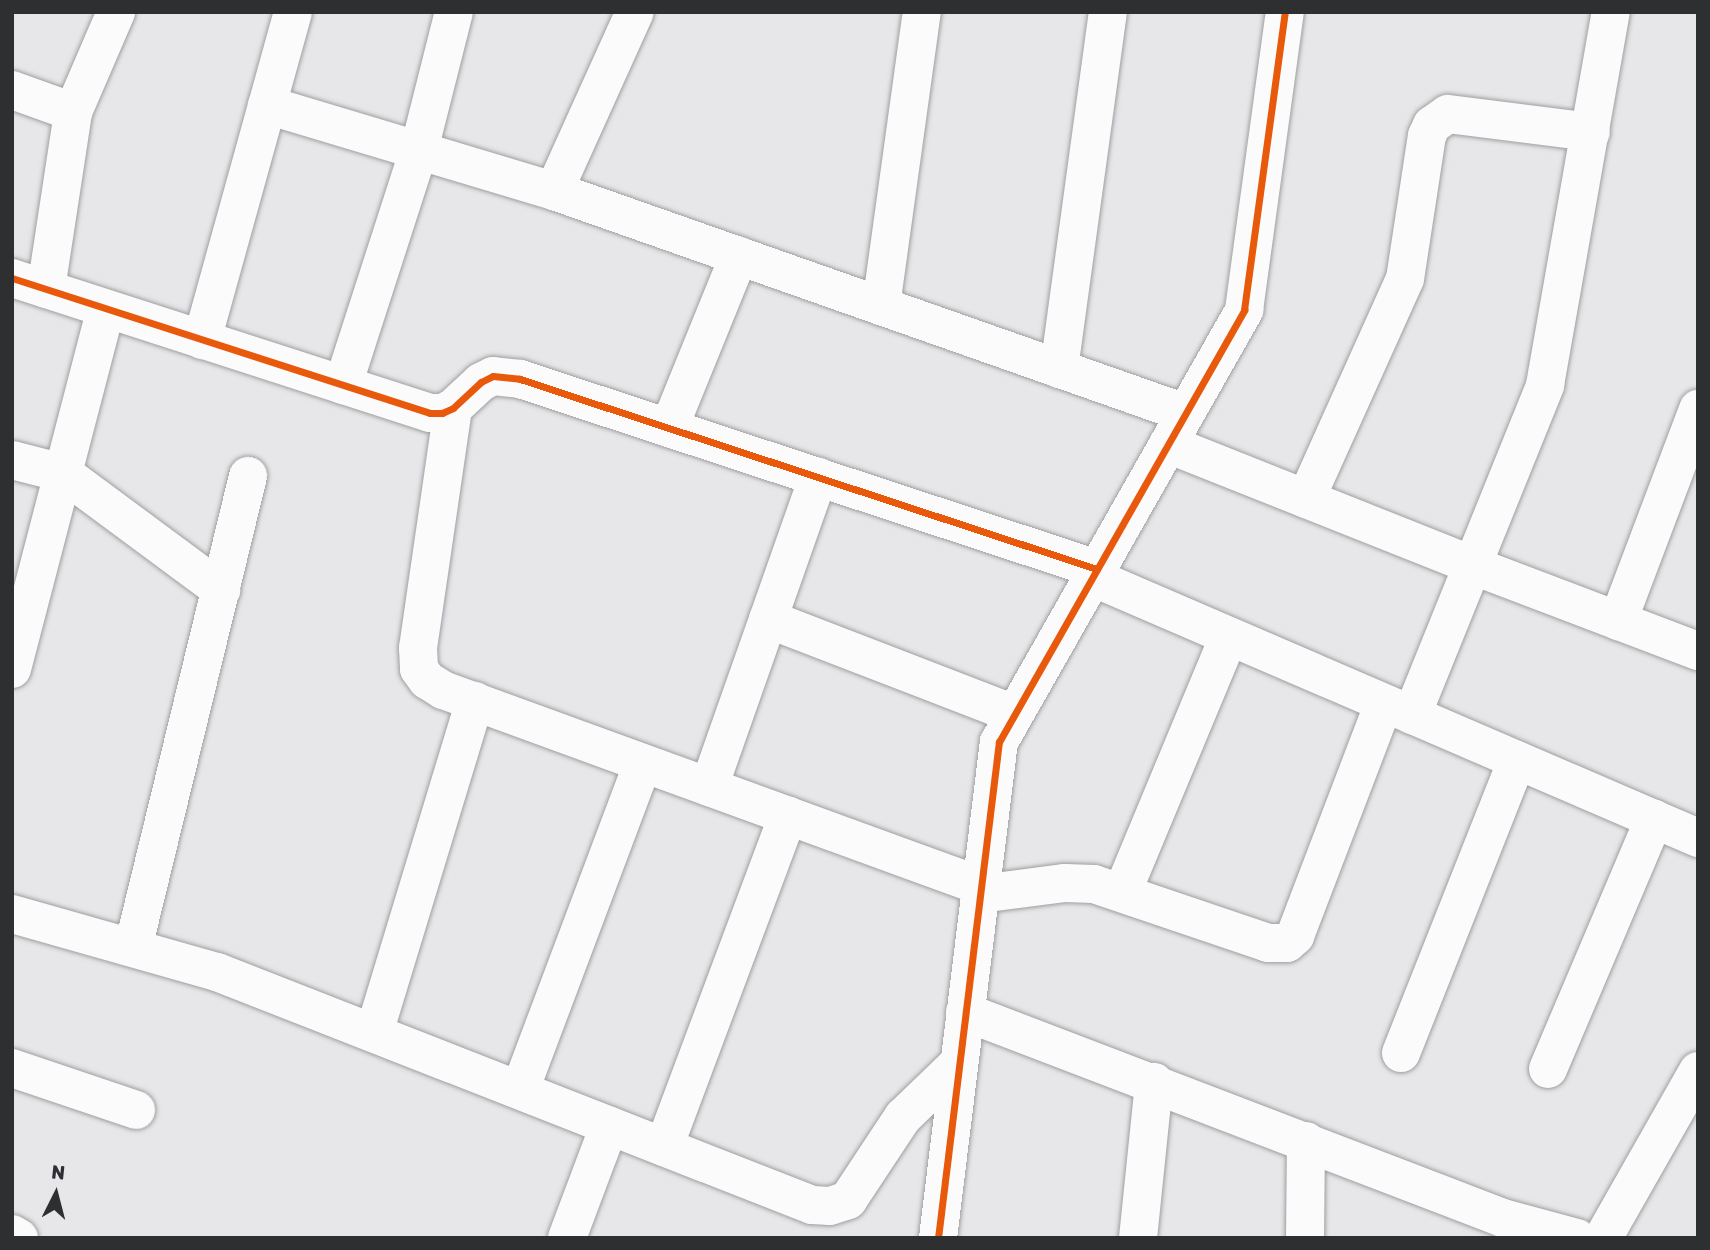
<!DOCTYPE html>
<html>
<head>
<meta charset="utf-8">
<style>
	body { margin:0 }
	#map { position:relative; width:1710px; height:1250px; overflow:hidden; background:#e7e7ea; font-family:Rubik,sans-serif }
	div>[style] { position:absolute }
	.roads { filter:drop-shadow(0 0 2px #9f9fa1) drop-shadow(0 0 2px #9f9fa1) }
	.minor>* { height:38px; margin:-19px; padding:0 19px; transform-origin:19px; border-radius:19px; background:#fbfbfc }
	.cycleway>* { height:7px; margin:-3.5px; padding:0 3.5px; transform-origin:3.5px; border-radius:3.5px; background:#e8590c }
	span { translate:-50% -50%; white-space:nowrap; text-align:center; line-height:1.15; -webkit-text-stroke:7px #e6e6eb; paint-order:stroke }
	.frame { position:absolute; inset:0; border:14px solid #2e2f30; pointer-events:none }
	.north { position:absolute; left:21px; top:1159px; width:70px; height:70px; -webkit-text-stroke:5px #e6e6eb; paint-order:stroke; rotate:6deg; font-size:19px; font-weight:700; line-height:28px; text-align:center; color:#2e2f30 }
	.north::after { content:''; display:block; margin:auto; width:24px; height:32px; background:#2e2f30; clip-path:polygon(50% 0,100% 100%,50% 72%,0 100%) }
</style>
</head>
<body>
<div id="map">
	<div class="roads">
		<div class="minor">
			<div style="left:12px;top:90px;width:65px;rotate:19.8deg"></div>
			<div style="left:267px;top:105px;width:300px;rotate:16.7deg"></div>
			<div style="left:554px;top:191px;width:669px;rotate:19.38deg"></div>
			<div style="left:554px;top:191px;width:196px;rotate:-65.7deg"></div>
			<div style="left:12px;top:278px;width:439px;rotate:17.9deg"></div>
			<div style="left:430px;top:413px;width:12px"></div>
			<div style="left:442px;top:413px;width:12px;rotate:-24deg"></div>
			<div style="left:453px;top:408px;width:38px;rotate:-43deg"></div>
			<div style="left:481px;top:382px;width:13px;rotate:-27deg"></div>
			<div style="left:493px;top:376px;width:27px;rotate:6deg"></div>
			<div style="left:520px;top:379px;width:607px;rotate:18.23deg"></div>
			<div style="left:46px;top:289px;width:179px;rotate:-81.3deg"></div>
			<div style="left:73px;top:112px;width:109px;rotate:-66.7deg"></div>
			<div style="left:881px;top:306px;width:297px;rotate:-82.1deg"></div>
			<div style="left:202px;top:340px;width:340px;rotate:-74.5deg"></div>
			<div style="left:1059px;top:369px;width:360px;rotate:-82.2deg"></div>
			<div style="left:343px;top:385px;width:247px;rotate:-72.1deg"></div>
			<div style="left:419px;top:150px;width:142px;rotate:-75.8deg"></div>
			<div style="left:453px;top:408px;width:243px;rotate:98.3deg"></div>
			<div style="left:418px;top:648px;width:21px;rotate:87deg"></div>
			<div style="left:419px;top:669px;width:14px;rotate:54deg"></div>
			<div style="left:427px;top:680px;width:19px;rotate:32deg"></div>
			<div style="left:443px;top:690px;width:573px;rotate:20.02deg"></div>
			<div style="left:669px;top:428px;width:186px;rotate:-67.9deg"></div>
			<div style="left:1168px;top:444px;width:329px;rotate:21.7deg"></div>
			<div style="left:1474px;top:566px;width:240px;rotate:20.8deg"></div>
			<div style="left:12px;top:460px;width:53px;rotate:14.3deg"></div>
			<div style="left:63px;top:473px;width:197px;rotate:36.5deg"></div>
			<div style="left:1306px;top:499px;width:241px;rotate:-65.8deg"></div>
			<div style="left:1405px;top:279px;width:145px;rotate:-81.3deg"></div>
			<div style="left:1427px;top:136px;width:12px;rotate:-66deg"></div>
			<div style="left:1432px;top:125px;width:19px;rotate:-35deg"></div>
			<div style="left:1448px;top:114px;width:144px;rotate:7.2deg"></div>
			<div style="left:1092px;top:577px;width:660px;rotate:23.3deg"></div>
			<div style="left:768px;top:619px;width:264px;rotate:21.1deg"></div>
			<div style="left:1618px;top:621px;width:227px;rotate:-69.3deg"></div>
			<div style="left:12px;top:669px;width:372px;rotate:-75.4deg"></div>
			<div style="left:1412px;top:715px;width:356px;rotate:-68deg"></div>
			<div style="left:1545px;top:385px;width:379px;rotate:-80deg"></div>
			<div style="left:709px;top:787px;width:329px;rotate:-70.6deg"></div>
			<div style="left:1122px;top:893px;width:278px;rotate:-67.4deg"></div>
			<div style="left:980px;top:894px;width:86px;rotate:-7.4deg"></div>
			<div style="left:1065px;top:883px;width:29px;rotate:2deg"></div>
			<div style="left:1094px;top:884px;width:184px;rotate:18.7deg"></div>
			<div style="left:1268px;top:943px;width:19px"></div>
			<div style="left:1287px;top:943px;width:11px;rotate:-41deg"></div>
			<div style="left:1295px;top:936px;width:249px;rotate:-69.1deg"></div>
			<div style="left:12px;top:914px;width:213px;rotate:15.8deg"></div>
			<div style="left:217px;top:972px;width:639px;rotate:21.39deg"></div>
			<div style="left:812px;top:1205px;width:18px;rotate:3deg"></div>
			<div style="left:830px;top:1206px;width:19px;rotate:-18deg"></div>
			<div style="left:848px;top:1200px;width:100px;rotate:-56.5deg"></div>
			<div style="left:903px;top:1117px;width:78px;rotate:-44deg"></div>
			<div style="left:133px;top:948px;width:486px;rotate:-76.3deg"></div>
			<div style="left:965px;top:1012px;width:576px;rotate:20.95deg"></div>
			<div style="left:1503px;top:1218px;width:77px;rotate:15.1deg"></div>
			<div style="left:374px;top:1033px;width:347px;rotate:-73.1deg"></div>
			<div style="left:1401px;top:1053px;width:315px;rotate:-68.4deg"></div>
			<div style="left:12px;top:1068px;width:131px;rotate:18.7deg"></div>
			<div style="left:1548px;top:1069px;width:272px;rotate:-67deg"></div>
			<div style="left:520px;top:1090px;width:349px;rotate:-69.4deg"></div>
			<div style="left:664px;top:1147px;width:354px;rotate:-69.5deg"></div>
			<div style="left:12px;top:1234px;width:8px;rotate:30deg"></div>
			<div style="left:567px;top:1238px;width:120px;rotate:-69.4deg"></div>
			<div style="left:938px;top:1238px;width:500px;rotate:-83deg"></div>
			<div style="left:999px;top:742px;width:497px;rotate:-60.4deg"></div>
			<div style="left:1244px;top:310px;width:301px;rotate:-82.2deg"></div>
			<div style="left:1138px;top:1238px;width:157px;rotate:-84.1deg"></div>
			<div style="left:1305px;top:1238px;width:97px;rotate:-89.4deg"></div>
			<div style="left:1603px;top:1238px;width:192px;rotate:-60.4deg"></div>
		</div>
	</div>
	<div class="cycleway">
		<div style="left:12px;top:278px;width:439px;rotate:17.9deg"></div>
		<div style="left:430px;top:413px;width:12px"></div>
		<div style="left:442px;top:413px;width:12px;rotate:-24deg"></div>
		<div style="left:453px;top:408px;width:38px;rotate:-43deg"></div>
		<div style="left:481px;top:382px;width:13px;rotate:-27deg"></div>
		<div style="left:493px;top:376px;width:27px;rotate:6deg"></div>
		<div style="left:520px;top:379px;width:607px;rotate:18.23deg"></div>
		<div style="left:938px;top:1238px;width:500px;rotate:-83deg"></div>
		<div style="left:999px;top:742px;width:497px;rotate:-60.4deg"></div>
		<div style="left:1244px;top:310px;width:301px;rotate:-82.2deg"></div>
	</div>
	<div class="frame"></div>
	<div class="north">N</div>
</div>
</body>
</html>
